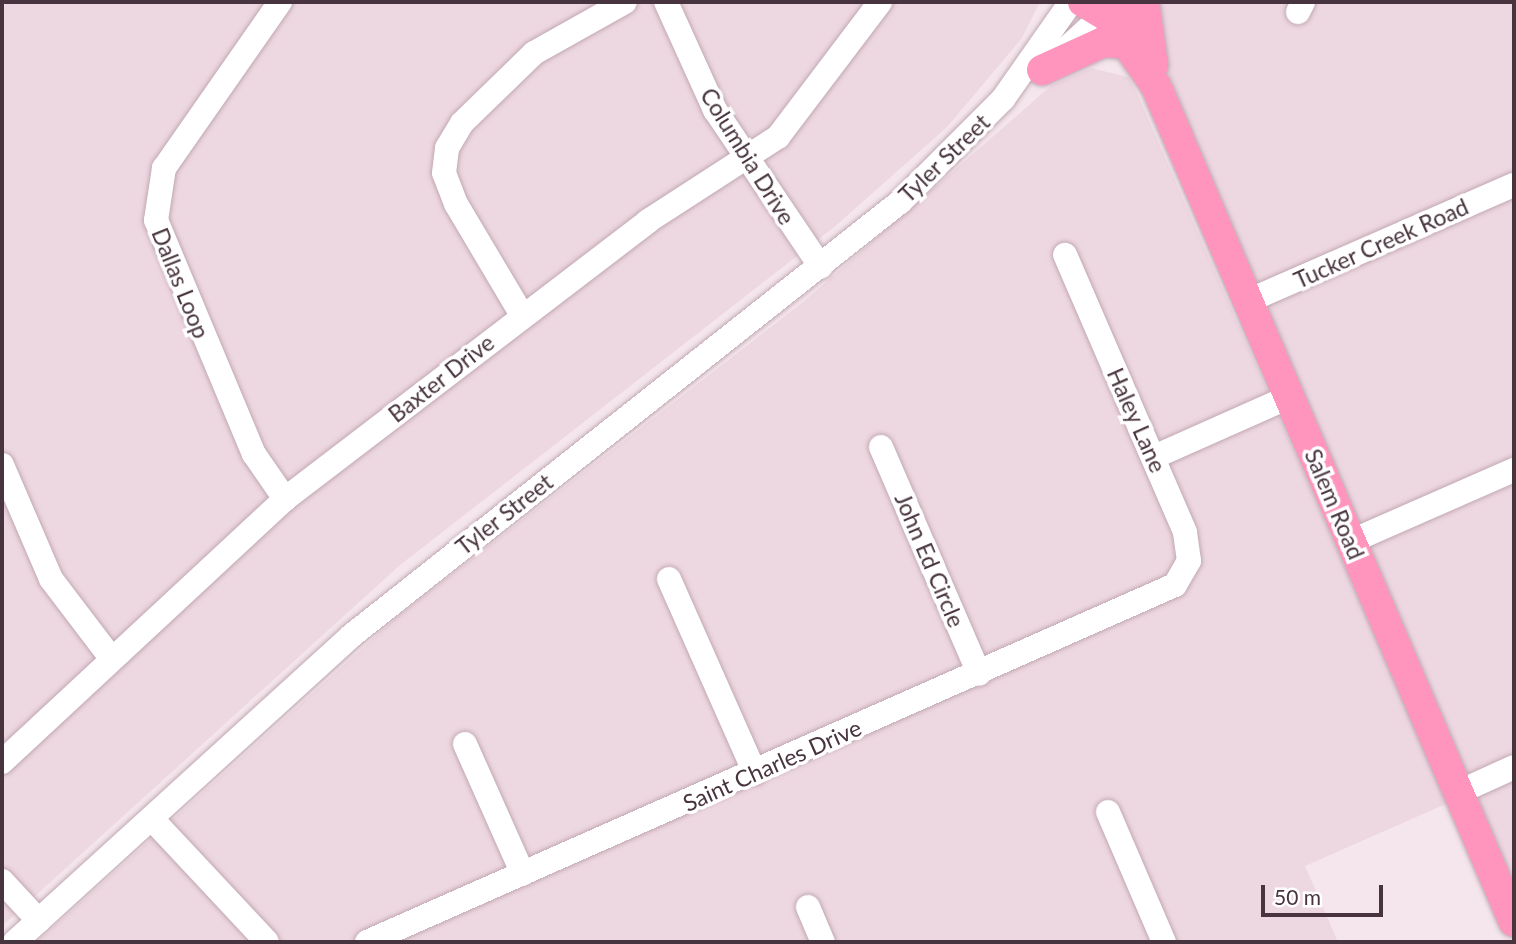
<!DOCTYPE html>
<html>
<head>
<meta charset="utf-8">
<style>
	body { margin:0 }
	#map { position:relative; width:1516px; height:944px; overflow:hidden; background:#f4e6ec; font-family:Lato,sans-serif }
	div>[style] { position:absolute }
	.residential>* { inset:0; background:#edd7e0 }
	.roads { filter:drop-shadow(0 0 2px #c1a8b3) drop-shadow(0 0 2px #c1a8b3) }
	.minor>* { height:24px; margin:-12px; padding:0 12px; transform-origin:12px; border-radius:12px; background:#fff }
	.major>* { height:30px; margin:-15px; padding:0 15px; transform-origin:15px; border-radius:15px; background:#ff94bd }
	span { translate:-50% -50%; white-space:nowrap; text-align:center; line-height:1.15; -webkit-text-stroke:7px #fff; paint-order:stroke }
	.street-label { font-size:23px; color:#48343e }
	.frame { position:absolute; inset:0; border:4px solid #48343e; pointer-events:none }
	.scale { position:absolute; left:1261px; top:885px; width:122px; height:32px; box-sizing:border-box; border:4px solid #48343e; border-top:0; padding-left:9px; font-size:21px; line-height:24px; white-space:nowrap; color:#48343e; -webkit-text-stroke:5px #fff; paint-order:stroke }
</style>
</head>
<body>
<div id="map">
	<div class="residential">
		<div style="clip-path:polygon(7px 2px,1040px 2px,1022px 38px,947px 127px,833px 228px,400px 565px,2px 926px,2px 9px)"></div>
		<div style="clip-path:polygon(1157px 2px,1514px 2px,1514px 883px,1179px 102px,1156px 37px)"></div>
		<div style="clip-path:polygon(1091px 68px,1128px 77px,1135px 89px,1448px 803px,1305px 866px,1338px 942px,37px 942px,397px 617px,802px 303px,1052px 85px)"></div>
	</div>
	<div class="roads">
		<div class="minor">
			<div style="left:280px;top:2px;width:203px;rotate:124.9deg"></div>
			<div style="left:164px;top:168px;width:53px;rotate:98.7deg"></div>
			<div style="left:156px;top:220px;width:254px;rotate:67.3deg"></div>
			<div style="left:254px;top:454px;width:55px;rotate:55.4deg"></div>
			<div style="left:666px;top:2px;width:119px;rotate:65.6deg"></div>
			<div style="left:715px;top:110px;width:189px;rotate:56deg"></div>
			<div style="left:1298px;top:12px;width:11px;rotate:-63deg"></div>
			<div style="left:1046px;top:67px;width:77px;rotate:-42.4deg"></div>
			<div style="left:1248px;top:301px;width:290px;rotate:-23.6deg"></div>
			<div style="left:522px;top:315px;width:129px;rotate:-120.7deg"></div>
			<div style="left:456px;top:204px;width:33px;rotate:-111deg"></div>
			<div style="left:444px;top:173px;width:25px;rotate:-83deg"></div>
			<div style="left:447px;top:148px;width:29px;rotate:-59deg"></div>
			<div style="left:462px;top:123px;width:100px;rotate:-44.2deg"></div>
			<div style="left:534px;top:53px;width:104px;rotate:-29.3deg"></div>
			<div style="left:881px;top:447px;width:247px;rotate:66.6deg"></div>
			<div style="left:1154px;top:457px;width:148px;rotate:-24deg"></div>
			<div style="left:2px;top:465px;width:124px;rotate:66.7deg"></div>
			<div style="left:51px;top:579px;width:99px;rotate:52.8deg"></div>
			<div style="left:1352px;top:541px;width:177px;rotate:-23.7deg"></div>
			<div style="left:669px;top:579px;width:212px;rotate:66.1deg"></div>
			<div style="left:465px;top:744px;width:142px;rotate:66deg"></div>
			<div style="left:2px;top:762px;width:386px;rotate:-42.9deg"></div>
			<div style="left:285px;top:499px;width:457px;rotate:-37.4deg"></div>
			<div style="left:648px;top:221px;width:155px;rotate:-32.9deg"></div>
			<div style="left:778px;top:137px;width:169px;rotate:-52.9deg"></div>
			<div style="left:1459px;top:792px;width:60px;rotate:-24.4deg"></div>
			<div style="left:1108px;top:812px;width:142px;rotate:66.7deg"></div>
			<div style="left:152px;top:819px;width:168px;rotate:46.9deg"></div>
			<div style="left:2px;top:881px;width:54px;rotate:47.2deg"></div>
			<div style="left:808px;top:907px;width:38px;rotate:67deg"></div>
			<div style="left:15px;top:942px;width:454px;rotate:-42.3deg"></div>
			<div style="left:351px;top:636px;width:700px;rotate:-38.33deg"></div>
			<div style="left:900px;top:202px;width:146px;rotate:-45deg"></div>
			<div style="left:1003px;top:99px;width:118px;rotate:-55deg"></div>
			<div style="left:367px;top:942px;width:883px;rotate:-23.84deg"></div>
			<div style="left:1175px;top:585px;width:28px;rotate:-60deg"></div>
			<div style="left:1189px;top:561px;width:29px;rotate:-98deg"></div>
			<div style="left:1185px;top:532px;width:302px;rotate:-113.4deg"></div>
		</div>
		<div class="major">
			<div style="left:1083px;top:2px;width:29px;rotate:31deg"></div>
			<div style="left:1108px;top:17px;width:18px;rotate:-13deg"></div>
			<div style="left:1144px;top:2px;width:64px;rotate:81.9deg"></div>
			<div style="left:1108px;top:17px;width:84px;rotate:55.2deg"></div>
			<div style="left:1156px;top:86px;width:909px;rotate:66.82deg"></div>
			<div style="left:1042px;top:70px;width:67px;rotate:-24.7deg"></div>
			<div style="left:1103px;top:42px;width:29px;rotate:4deg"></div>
		</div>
	</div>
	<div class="street-label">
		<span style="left:748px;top:156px;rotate:58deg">Columbia Drive</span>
		<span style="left:944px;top:158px;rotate:-44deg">Tyler Street</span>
		<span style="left:1381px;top:243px;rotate:-24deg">Tucker Creek Road</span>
		<span style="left:181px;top:283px;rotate:68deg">Dallas Loop</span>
		<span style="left:441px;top:378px;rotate:-38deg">Baxter Drive</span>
		<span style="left:1137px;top:420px;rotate:66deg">Haley Lane</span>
		<span style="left:1335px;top:504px;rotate:67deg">Salem Road</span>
		<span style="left:504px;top:514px;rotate:-38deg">Tyler Street</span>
		<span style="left:930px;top:560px;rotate:67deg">John Ed Circle</span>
		<span style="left:772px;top:765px;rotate:-24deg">Saint Charles Drive</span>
	</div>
	<div class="frame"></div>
	<div class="scale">50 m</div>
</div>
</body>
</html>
